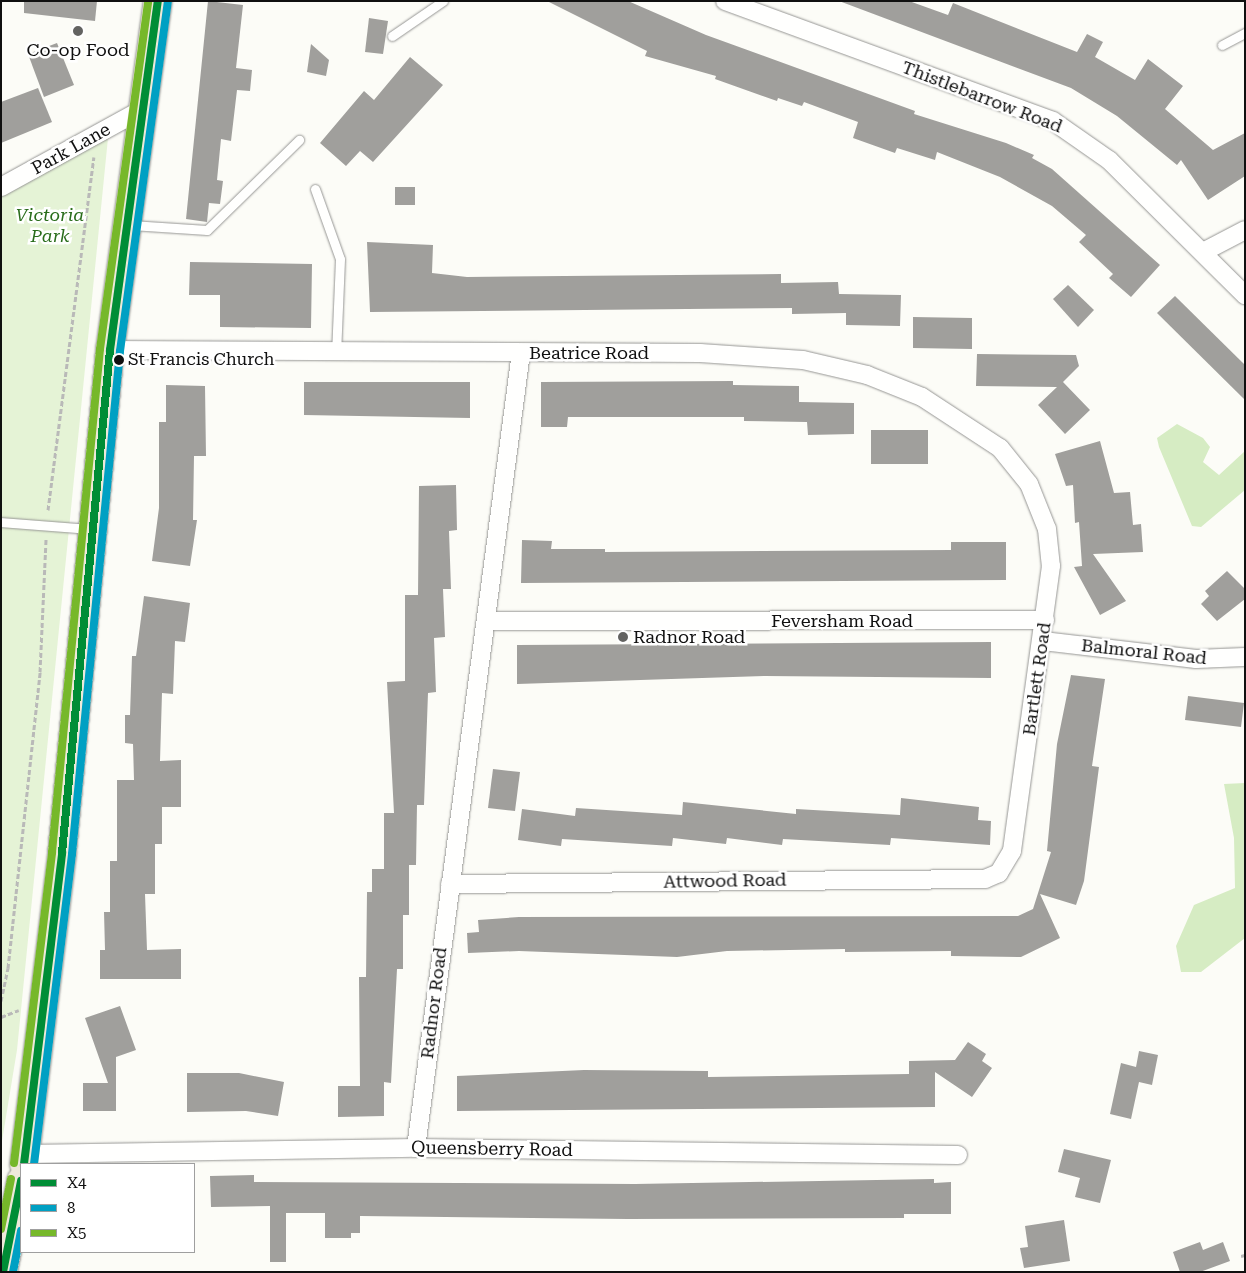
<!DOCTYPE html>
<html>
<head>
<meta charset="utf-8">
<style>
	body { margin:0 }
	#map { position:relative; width:1246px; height:1273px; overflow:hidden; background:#fcfcf7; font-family:"Roboto Serif",serif }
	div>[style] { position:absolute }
	.green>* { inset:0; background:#e5f3d6 }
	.forest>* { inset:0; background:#d6ecc3 }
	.building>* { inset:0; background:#a09f9c }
	.path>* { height:3px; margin-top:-1.5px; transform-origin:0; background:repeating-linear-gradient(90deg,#b9b9b8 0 5px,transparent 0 7.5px) }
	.roads { filter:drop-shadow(0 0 1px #969694) drop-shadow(0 0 1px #969694) }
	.lane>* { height:9px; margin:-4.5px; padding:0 4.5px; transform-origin:4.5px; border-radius:4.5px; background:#fffffe }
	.street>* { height:18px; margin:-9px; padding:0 9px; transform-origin:9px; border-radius:9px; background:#fffffe }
	.primary>* { height:28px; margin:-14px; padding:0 14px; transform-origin:14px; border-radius:14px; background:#eee9da }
	.bus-1>* { height:8px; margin:-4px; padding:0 4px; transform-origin:4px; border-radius:4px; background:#008d36 }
	.bus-2>* { height:8px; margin:-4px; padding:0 4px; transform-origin:4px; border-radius:4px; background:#00a0c3 }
	.bus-3>* { height:8px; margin:-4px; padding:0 4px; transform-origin:4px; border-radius:4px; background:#76b82a }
	.dots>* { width:14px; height:14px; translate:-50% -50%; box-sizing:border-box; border:2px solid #fff; border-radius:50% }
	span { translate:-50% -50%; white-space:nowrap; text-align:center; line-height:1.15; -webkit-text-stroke:5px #fff; paint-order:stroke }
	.bus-label { font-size:17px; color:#101010 }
	.left { translate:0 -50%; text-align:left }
	.poi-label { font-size:18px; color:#101010 }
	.street-label { font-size:18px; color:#101010 }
	.park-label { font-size:18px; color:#2a6d1c; font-style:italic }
	.frame { position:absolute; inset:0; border:2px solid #101010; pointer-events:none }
	.legend { position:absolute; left:20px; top:1163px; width:175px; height:90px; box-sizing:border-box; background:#fff; border:1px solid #9f9f9f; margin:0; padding:6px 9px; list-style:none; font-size:15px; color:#101010 }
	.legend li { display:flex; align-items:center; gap:10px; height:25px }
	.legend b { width:25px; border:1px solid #9f9f9f }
</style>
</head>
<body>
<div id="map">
	<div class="green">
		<div style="clip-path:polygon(108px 138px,17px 1050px,1px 1147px,1px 197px)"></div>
	</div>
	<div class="forest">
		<div style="clip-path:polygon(1177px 424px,1203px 438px,1210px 447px,1203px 462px,1219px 475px,1245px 451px,1245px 490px,1201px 527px,1192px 526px,1159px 447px,1157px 438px)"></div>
		<div style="clip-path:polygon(1245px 783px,1245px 938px,1201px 972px,1181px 972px,1176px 946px,1194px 905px,1235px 888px,1234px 838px,1224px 784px)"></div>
	</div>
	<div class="building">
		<div style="clip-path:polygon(97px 1px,95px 21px,24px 13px,24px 2px)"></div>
		<div style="clip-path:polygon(208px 1px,243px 5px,236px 68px,252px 70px,250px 91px,237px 90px,231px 141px,221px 139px,217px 180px,223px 181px,220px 204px,209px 203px,207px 222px,186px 219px)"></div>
		<div style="clip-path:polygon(547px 1px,628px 1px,706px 35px,915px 111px,914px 114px,1006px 143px,1034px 155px,1032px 158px,1052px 169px,1160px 265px,1131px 297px,1109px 278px,1113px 274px,1079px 242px,1086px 235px,1052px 206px,1000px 177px,937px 152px,935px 160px,897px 148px,895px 153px,853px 138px,858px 122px,804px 102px,802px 106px,778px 98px,777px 101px,715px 79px,716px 76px,645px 56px,647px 51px)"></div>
		<div style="clip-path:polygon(839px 1px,909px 1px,948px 15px,953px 3px,1077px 52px,1087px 34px,1103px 42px,1095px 57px,1135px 80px,1148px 59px,1183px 86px,1165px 109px,1213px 150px,1245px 133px,1245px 176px,1208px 200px,1181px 160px,1177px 165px,1117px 116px,1071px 88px)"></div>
		<div style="clip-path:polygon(369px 18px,388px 21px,383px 54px,365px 52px)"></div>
		<div style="clip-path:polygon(57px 43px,74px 85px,44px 97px,28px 54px)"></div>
		<div style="clip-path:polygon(311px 44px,329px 60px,326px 76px,307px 72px)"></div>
		<div style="clip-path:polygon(410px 57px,443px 85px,373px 162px,360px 151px,346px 166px,320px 143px,364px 91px,374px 100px)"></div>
		<div style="clip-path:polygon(38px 88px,52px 122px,1px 143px,1px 102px)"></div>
		<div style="clip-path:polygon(395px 187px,415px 187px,415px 205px,395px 205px)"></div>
		<div style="clip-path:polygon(367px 242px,433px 245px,432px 273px,467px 277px,781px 274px,781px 283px,838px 282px,839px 294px,901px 295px,900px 326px,846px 325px,846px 313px,792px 314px,792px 308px,370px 312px)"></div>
		<div style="clip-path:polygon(190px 262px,312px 264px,311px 328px,220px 327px,220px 295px,189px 295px)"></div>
		<div style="clip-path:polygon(1068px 285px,1094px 310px,1078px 327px,1053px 299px)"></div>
		<div style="clip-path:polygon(1175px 296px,1245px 365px,1245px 400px,1157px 313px)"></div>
		<div style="clip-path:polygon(913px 317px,972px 318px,972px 349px,913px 348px)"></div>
		<div style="clip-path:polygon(977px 354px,1076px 355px,1079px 366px,1063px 382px,1090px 410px,1065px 434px,1038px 405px,1057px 387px,976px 386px)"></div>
		<div style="clip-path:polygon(733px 381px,733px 385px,799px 386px,799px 402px,854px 403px,854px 434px,808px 435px,807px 422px,744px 421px,744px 417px,568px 417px,567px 427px,541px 427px,541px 382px)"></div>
		<div style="clip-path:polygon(304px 382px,470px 382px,470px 418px,304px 415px)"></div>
		<div style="clip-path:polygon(166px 385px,205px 386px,206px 456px,194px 456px,193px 520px,197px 520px,190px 566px,152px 561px,159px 508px,159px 422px,166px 422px)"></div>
		<div style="clip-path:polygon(871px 430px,928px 430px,928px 464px,871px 464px)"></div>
		<div style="clip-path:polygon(1100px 441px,1114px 493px,1130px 492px,1133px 525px,1141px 524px,1143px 552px,1093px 554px,1126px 601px,1100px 615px,1074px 567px,1082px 566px,1079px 522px,1075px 523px,1073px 485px,1066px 486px,1055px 454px)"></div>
		<div style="clip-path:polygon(456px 485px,457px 530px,449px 531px,451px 589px,443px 589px,445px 637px,434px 638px,436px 692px,428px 693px,424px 805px,417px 805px,416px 865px,409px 865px,409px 915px,403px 915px,403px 969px,397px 969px,391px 1083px,384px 1082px,384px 1116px,338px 1117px,338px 1086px,360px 1086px,359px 977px,366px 977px,367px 892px,372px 892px,372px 869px,384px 869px,384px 813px,394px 813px,387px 682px,405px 681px,405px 595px,418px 595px,419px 486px)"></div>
		<div style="clip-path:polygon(522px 540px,552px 541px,551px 549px,605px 549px,605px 552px,951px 550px,951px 542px,1006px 542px,1006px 580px,521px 583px)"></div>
		<div style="clip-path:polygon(1227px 571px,1245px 589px,1245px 599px,1217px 621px,1201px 604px,1209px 596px,1205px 591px)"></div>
		<div style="clip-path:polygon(144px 596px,190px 603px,185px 642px,175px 641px,173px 694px,162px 693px,160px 761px,181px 760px,181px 807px,162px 807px,162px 844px,155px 844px,155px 894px,145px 894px,147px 950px,181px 949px,181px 979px,100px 979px,100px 950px,105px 950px,104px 912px,110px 912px,110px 861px,117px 861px,117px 780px,134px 780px,133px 744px,125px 743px,125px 715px,130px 715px,132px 656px,136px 656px)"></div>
		<div style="clip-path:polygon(991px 642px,991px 678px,765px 676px,517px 684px,517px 645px)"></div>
		<div style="clip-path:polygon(1071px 675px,1105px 679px,1092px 766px,1099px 767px,1084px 881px,1076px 905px,1040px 894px,1060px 938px,1021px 957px,951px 956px,951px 951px,845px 952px,845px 949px,727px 951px,677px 957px,519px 951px,468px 953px,467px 933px,479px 932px,478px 920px,519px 917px,1018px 916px,1033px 909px,1051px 852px,1047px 851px,1057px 744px)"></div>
		<div style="clip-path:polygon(1188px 696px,1244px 703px,1241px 727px,1185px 720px)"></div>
		<div style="clip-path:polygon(493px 769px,520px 772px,515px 811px,488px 808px)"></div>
		<div style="clip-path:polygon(901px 798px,979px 807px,978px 820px,991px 821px,990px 845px,891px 838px,890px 845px,783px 839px,782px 845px,727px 838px,726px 844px,673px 838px,672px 846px,562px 839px,561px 846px,518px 840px,522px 809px,575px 816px,576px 808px,682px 815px,683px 802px,796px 814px,796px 809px,900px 815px)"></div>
		<div style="clip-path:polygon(120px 1006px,136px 1050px,116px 1057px,116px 1111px,83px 1111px,83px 1083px,108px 1083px,85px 1018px)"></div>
		<div style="clip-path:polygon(968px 1042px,986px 1054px,982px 1061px,992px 1068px,972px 1097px,935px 1072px,935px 1107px,457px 1111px,457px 1076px,584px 1070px,708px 1071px,708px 1077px,909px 1074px,909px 1061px,955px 1060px)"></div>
		<div style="clip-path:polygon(1139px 1051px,1158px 1055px,1152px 1085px,1139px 1082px,1131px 1119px,1110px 1114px,1121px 1063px,1136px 1067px)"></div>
		<div style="clip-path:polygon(187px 1073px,239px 1073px,284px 1082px,278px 1116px,246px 1111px,187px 1112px)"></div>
		<div style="clip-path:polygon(1064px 1149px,1111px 1160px,1100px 1203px,1075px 1197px,1080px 1178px,1058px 1172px)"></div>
		<div style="clip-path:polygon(254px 1175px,254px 1182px,635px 1184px,934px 1179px,934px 1183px,951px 1182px,951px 1214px,904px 1214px,904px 1218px,628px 1219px,360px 1216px,360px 1233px,351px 1233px,351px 1238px,325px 1238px,325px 1213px,286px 1213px,286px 1262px,270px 1262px,270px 1206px,211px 1207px,210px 1176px)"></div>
		<div style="clip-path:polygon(1064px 1220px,1070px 1261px,1024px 1268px,1020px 1248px,1028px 1247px,1025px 1226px)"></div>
		<div style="clip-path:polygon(1200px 1242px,1203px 1250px,1223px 1242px,1230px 1261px,1200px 1272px,1180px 1272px,1173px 1252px)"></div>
	</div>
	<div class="path">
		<div style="left:48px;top:510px;width:356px;rotate:-82.6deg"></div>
		<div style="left:1px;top:1001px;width:34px;rotate:-78deg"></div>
		<div style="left:8px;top:968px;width:298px;rotate:-83.8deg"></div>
		<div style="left:40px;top:672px;width:133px;rotate:-87.4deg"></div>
		<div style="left:1px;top:1017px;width:19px;rotate:-21deg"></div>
		<div style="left:1241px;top:1256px;width:4px;rotate:-14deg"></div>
	</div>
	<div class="roads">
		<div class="lane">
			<div style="left:392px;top:36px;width:62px;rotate:-34.5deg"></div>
			<div style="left:1222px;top:45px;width:26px;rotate:-28deg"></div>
			<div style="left:315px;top:189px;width:74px;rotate:70.3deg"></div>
			<div style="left:340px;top:259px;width:95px;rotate:92.4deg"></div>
			<div style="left:131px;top:225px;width:76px;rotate:3.8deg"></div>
			<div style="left:207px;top:230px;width:129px;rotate:-44.4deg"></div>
			<div style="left:1px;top:522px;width:88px;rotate:4.5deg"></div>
		</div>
		<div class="street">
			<div style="left:725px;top:1px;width:349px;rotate:20.1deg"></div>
			<div style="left:1053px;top:121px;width:68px;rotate:34.9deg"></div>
			<div style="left:1109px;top:160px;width:192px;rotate:44.8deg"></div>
			<div style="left:1px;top:187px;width:160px;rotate:-28.8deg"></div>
			<div style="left:1203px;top:252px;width:47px;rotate:-27.6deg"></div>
			<div style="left:110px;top:350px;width:590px;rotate:0.29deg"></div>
			<div style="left:700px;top:353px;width:103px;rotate:3.9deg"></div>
			<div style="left:803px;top:360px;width:66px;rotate:13.2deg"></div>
			<div style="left:867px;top:375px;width:59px;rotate:21.8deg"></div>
			<div style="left:922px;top:397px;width:93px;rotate:33.2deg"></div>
			<div style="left:1000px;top:448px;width:46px;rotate:51.1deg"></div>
			<div style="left:1029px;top:484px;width:48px;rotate:68.2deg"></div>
			<div style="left:1047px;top:529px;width:37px;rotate:84deg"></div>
			<div style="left:1051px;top:566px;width:288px;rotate:97.8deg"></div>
			<div style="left:1012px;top:851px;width:26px;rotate:121deg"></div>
			<div style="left:999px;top:873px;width:15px;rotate:157deg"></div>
			<div style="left:985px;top:879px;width:535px;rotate:179.46deg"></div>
			<div style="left:488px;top:621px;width:557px;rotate:-0.1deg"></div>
			<div style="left:1043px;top:641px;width:154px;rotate:6.7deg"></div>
			<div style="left:1196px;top:659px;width:49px;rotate:-2.3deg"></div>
			<div style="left:416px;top:1148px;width:802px;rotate:-82.48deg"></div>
			<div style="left:26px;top:1154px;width:390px;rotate:-0.9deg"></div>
			<div style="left:416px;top:1148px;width:542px;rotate:0.74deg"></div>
		</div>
		<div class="primary">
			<div style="left:24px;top:1164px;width:313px;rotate:-83deg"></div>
			<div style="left:62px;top:853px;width:505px;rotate:-84.55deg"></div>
			<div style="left:110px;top:350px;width:352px;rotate:-82.2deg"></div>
			<div style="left:3px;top:1272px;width:93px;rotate:-78.8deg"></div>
		</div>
	</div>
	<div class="bus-1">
		<div style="left:24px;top:1164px;width:313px;rotate:-83deg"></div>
		<div style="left:62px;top:853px;width:505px;rotate:-84.55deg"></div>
		<div style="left:110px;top:350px;width:352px;rotate:-82.2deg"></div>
		<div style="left:3px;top:1272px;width:93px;rotate:-78.8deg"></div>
	</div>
	<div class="bus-2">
		<div style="left:34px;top:1164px;width:312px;rotate:-83deg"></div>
		<div style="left:72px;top:854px;width:505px;rotate:-84.55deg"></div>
		<div style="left:120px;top:351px;width:352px;rotate:-82.2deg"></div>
		<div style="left:13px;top:1272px;width:42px;rotate:-79deg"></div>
	</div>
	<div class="bus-3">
		<div style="left:14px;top:1163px;width:313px;rotate:-83deg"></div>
		<div style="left:52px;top:852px;width:505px;rotate:-84.55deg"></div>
		<div style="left:100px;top:349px;width:351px;rotate:-82.1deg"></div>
		<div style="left:1px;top:1229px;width:51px;rotate:-78.7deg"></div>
	</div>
	<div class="dots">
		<div style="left:78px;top:31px;background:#636361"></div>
		<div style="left:119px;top:360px;background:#101010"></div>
		<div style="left:623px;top:637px;background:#636361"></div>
	</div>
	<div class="bus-label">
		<span class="left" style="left:128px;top:360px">St Francis Church</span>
	</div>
	<div class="poi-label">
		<span style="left:78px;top:50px">Co-op Food</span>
		<span class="left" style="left:633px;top:637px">Radnor Road</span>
	</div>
	<div class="street-label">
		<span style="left:982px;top:97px;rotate:21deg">Thistlebarrow Road</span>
		<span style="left:71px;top:149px;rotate:-29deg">Park Lane</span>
		<span style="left:589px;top:353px">Beatrice Road</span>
		<span style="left:842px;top:621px">Feversham Road</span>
		<span style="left:1144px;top:652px;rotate:6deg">Balmoral Road</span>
		<span style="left:1037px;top:679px;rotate:-82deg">Bartlett Road</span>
		<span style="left:725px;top:881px;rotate:-1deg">Attwood Road</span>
		<span style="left:434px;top:1003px;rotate:-83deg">Radnor Road</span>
		<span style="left:492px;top:1149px;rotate:1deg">Queensberry Road</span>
	</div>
	<div class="park-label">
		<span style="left:50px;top:226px">Victoria<br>Park</span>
	</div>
	<div class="frame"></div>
	<ul class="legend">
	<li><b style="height:6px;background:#008d36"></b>X4</li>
	<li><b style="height:6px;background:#00a0c3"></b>8</li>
	<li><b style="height:6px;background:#76b82a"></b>X5</li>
	</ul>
</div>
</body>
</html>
